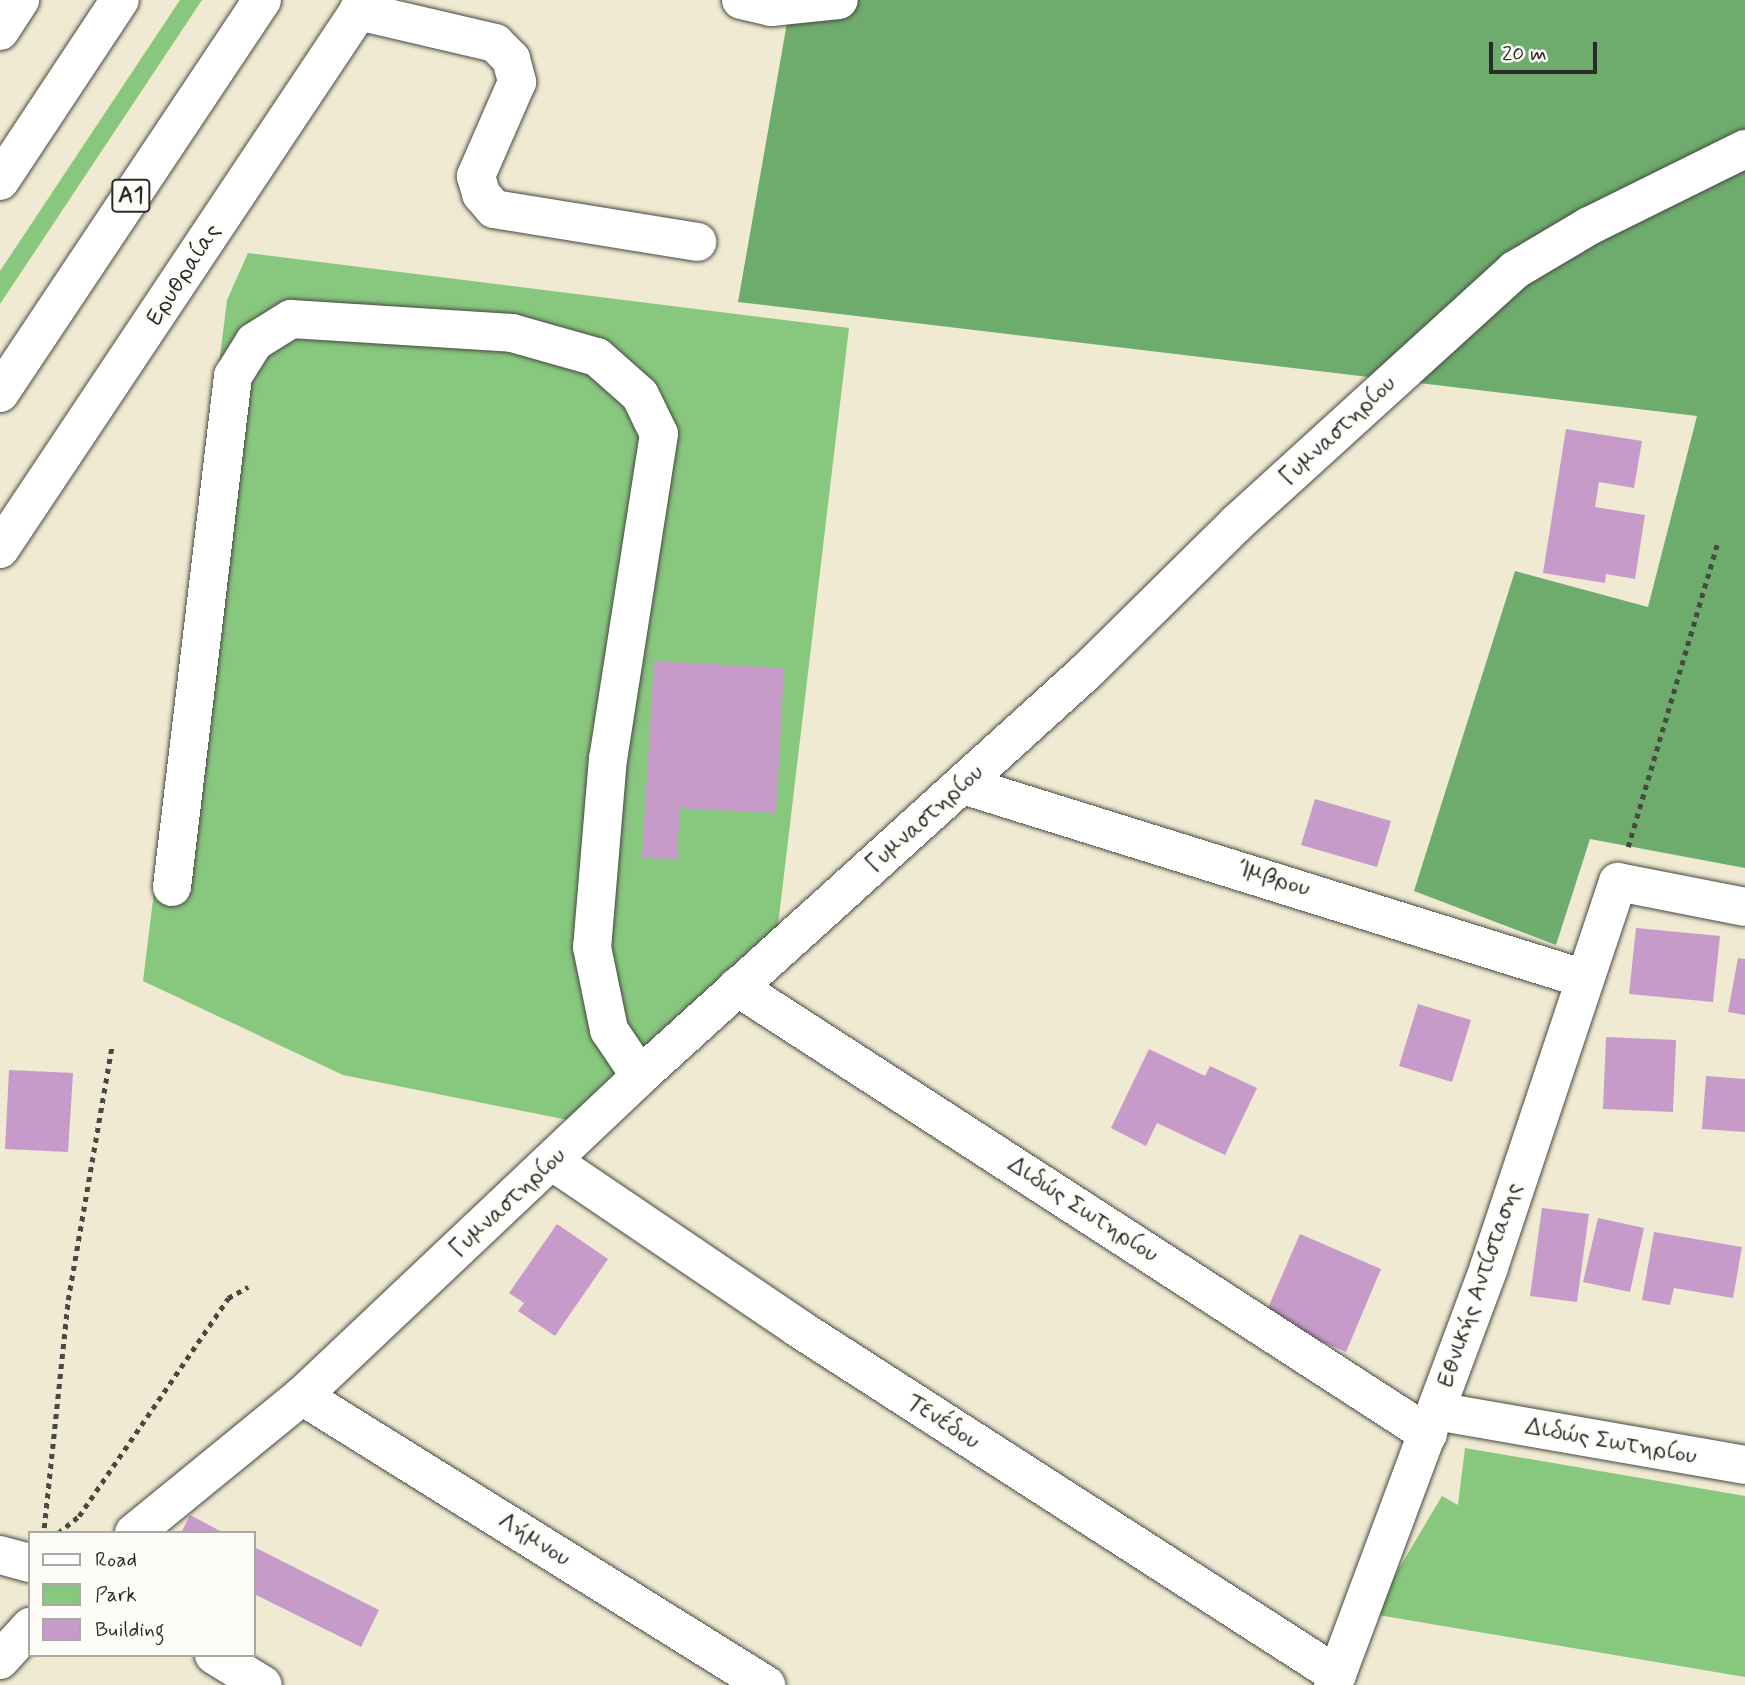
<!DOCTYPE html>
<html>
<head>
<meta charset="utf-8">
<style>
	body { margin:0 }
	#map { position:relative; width:1745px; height:1685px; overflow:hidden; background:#efead1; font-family:Mynerve,sans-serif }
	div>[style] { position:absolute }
	.green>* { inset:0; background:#88c77e }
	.forest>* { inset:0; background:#6eac6d }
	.building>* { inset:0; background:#c69bc9 }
	.path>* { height:4.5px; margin-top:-2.25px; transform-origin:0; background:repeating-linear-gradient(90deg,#484844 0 5px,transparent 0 10px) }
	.roads { filter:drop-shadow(0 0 2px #484844) drop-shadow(0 0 2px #484844) }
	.minor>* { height:38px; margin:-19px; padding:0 19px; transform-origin:19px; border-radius:19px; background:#fff }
	.major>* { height:38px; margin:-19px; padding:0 19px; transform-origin:19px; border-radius:19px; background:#fff }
	.highway>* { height:38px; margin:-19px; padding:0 19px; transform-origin:19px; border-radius:19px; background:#fff }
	span { translate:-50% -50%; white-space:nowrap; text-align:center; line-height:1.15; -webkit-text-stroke:5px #fdfcf7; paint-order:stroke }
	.shield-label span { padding:2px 5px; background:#fdfcf7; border:2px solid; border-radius:5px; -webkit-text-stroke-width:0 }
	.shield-label { font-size:23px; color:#2b2b2b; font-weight:700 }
	.street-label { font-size:24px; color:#2b2b2b }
	.legend { position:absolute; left:28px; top:1531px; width:228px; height:126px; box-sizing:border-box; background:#fdfcf7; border:2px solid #a9a8a5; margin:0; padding:9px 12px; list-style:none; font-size:21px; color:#2b2b2b }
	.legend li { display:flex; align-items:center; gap:14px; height:35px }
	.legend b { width:35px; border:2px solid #a9a8a5 }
	.scale { position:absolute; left:1489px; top:42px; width:108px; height:32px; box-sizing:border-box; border:4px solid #2b2b2b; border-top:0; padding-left:9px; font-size:21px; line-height:24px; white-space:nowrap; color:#2b2b2b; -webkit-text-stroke:5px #fdfcf7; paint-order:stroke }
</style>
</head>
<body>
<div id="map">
	<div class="green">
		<div style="clip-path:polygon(180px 0,202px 0,0 304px,0 271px)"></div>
		<div style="clip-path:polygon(248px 253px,849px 328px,773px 967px,598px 1126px,343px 1075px,143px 981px,227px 300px)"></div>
		<div style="clip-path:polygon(1465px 1448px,1745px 1496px,1745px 1677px,1372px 1614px,1442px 1496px,1458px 1505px)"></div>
	</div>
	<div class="forest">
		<div style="clip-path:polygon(791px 0,1745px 0,1745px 868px,1590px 839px,1556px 945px,1414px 891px,1515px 571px,1648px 607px,1697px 416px,738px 302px)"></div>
	</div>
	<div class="building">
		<div style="clip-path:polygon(1566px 429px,1642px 441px,1634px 488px,1599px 482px,1595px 507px,1645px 515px,1635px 579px,1606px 574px,1605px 583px,1543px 573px)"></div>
		<div style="clip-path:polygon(654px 661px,784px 668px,776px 813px,680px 808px,677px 859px,642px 858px)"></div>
		<div style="clip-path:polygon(1315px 799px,1391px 821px,1377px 867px,1301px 845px)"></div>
		<div style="clip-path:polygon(1636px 928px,1720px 936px,1713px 1002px,1629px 994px)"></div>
		<div style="clip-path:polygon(1738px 958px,1745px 959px,1745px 1015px,1728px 1012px)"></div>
		<div style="clip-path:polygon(1418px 1004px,1471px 1020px,1452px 1082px,1399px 1066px)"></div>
		<div style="clip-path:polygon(1606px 1037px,1676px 1040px,1673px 1112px,1603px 1109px)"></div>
		<div style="clip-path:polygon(1149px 1049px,1205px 1076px,1210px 1066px,1257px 1088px,1225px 1155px,1157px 1123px,1146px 1146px,1111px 1128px)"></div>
		<div style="clip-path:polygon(9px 1070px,73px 1073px,68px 1152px,5px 1149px)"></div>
		<div style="clip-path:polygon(1706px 1076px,1745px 1079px,1745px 1132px,1702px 1129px)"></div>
		<div style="clip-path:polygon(1542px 1208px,1589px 1214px,1577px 1302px,1530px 1296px)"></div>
		<div style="clip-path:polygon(1598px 1218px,1644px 1228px,1630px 1292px,1583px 1282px)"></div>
		<div style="clip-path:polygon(557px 1224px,608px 1259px,555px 1336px,518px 1311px,524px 1303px,509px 1293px)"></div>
		<div style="clip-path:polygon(1654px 1232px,1742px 1247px,1733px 1298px,1674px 1288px,1670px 1305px,1642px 1300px)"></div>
		<div style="clip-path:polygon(1300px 1234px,1381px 1269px,1346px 1352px,1264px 1317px)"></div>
		<div style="clip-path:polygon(190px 1515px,224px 1533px,181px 1533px)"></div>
		<div style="clip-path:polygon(254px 1547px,379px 1610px,361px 1647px,254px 1594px)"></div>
	</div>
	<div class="path">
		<div style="left:1628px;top:847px;width:316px;rotate:-73.6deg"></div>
		<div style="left:44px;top:1528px;width:229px;rotate:-84deg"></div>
		<div style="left:68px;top:1300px;width:260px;rotate:-80.2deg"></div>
		<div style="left:58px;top:1533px;width:27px;rotate:-39deg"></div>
		<div style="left:79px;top:1516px;width:264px;rotate:-55.6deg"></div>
		<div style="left:228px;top:1298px;width:23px;rotate:-29deg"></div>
	</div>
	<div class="roads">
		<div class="minor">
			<div style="left:741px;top:0;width:31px;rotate:13deg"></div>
			<div style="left:771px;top:7px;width:68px;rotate:-5.9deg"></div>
			<div style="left:358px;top:11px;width:141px;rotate:13.1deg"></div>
			<div style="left:495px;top:43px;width:23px;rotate:45deg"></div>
			<div style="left:511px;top:59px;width:24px;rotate:75deg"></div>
			<div style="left:517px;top:82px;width:103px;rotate:113.6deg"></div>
			<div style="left:476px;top:176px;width:19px;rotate:74deg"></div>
			<div style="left:481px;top:194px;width:20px;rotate:49deg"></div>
			<div style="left:494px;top:209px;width:206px;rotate:9.2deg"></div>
			<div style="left:963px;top:785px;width:648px;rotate:17.32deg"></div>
			<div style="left:172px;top:887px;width:515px;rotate:-83.19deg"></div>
			<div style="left:233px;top:376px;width:40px;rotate:-58deg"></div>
			<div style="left:254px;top:342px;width:44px;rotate:-31.9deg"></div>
			<div style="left:291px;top:319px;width:221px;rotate:3.6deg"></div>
			<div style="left:512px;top:333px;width:88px;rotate:15.8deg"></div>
			<div style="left:597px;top:357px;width:57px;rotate:41.5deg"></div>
			<div style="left:640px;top:395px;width:43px;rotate:64deg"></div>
			<div style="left:659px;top:434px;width:328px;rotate:98.9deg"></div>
			<div style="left:608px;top:758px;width:190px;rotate:94.8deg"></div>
			<div style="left:592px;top:947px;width:85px;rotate:78.4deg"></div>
			<div style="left:609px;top:1030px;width:55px;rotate:56deg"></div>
			<div style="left:737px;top:987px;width:823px;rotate:32.9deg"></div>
			<div style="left:553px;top:1162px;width:296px;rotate:34.1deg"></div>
			<div style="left:798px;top:1328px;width:641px;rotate:32.77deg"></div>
			<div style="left:302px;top:1396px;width:547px;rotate:31.92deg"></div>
			<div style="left:1436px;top:1411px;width:314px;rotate:9.9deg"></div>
			<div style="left:134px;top:1533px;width:217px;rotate:-39.2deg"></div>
			<div style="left:302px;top:1396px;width:465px;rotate:-43.4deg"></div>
			<div style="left:640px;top:1076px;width:603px;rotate:-42.18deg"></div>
			<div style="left:1087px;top:671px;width:211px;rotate:-44.6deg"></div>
			<div style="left:1237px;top:523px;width:376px;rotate:-42.3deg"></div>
			<div style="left:1515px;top:270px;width:86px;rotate:-30.7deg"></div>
			<div style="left:1589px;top:226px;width:174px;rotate:-26.3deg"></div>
			<div style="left:0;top:1555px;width:31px;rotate:15deg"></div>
			<div style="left:214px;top:1655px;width:57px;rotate:31.5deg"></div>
			<div style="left:0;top:1660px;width:45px;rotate:-47.7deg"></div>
			<div style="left:1333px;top:1685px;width:446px;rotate:-69.5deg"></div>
			<div style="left:1489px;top:1267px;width:406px;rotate:-71.5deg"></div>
			<div style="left:1618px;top:882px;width:129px;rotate:11.1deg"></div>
		</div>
		<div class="major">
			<div style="left:0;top:31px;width:37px;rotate:-57deg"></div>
			<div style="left:0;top:549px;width:660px;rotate:-56.31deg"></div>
		</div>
		<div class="highway">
			<div style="left:0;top:181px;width:217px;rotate:-56.5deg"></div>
			<div style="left:0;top:393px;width:472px;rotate:-56.3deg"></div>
		</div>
	</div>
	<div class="shield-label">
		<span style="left:131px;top:196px">Α1</span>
	</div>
	<div class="street-label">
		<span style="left:184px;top:275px;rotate:-57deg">Ερυθραίας</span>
		<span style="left:1338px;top:431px;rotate:-43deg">Γυμναστηρίου</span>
		<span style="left:925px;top:819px;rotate:-42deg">Γυμναστηρίου</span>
		<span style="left:1274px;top:879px;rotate:17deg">Ίμβρου</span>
		<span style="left:508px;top:1203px;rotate:-43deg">Γυμναστηρίου</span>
		<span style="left:1083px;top:1210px;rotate:33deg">Διδώς Σωτηρίου</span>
		<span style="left:1480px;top:1285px;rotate:-71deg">Εθνικής Αντίστασης</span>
		<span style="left:943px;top:1422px;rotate:33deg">Τενέδου</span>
		<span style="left:1611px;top:1442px;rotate:10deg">Διδώς Σωτηρίου</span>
		<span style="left:534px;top:1540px;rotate:32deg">Λήμνου</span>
	</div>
	<ul class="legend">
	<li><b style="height:9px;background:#fff"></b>Road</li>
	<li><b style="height:19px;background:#88c77e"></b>Park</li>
	<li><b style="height:19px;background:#c69bc9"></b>Building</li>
	</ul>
	<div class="scale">20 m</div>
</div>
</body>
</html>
